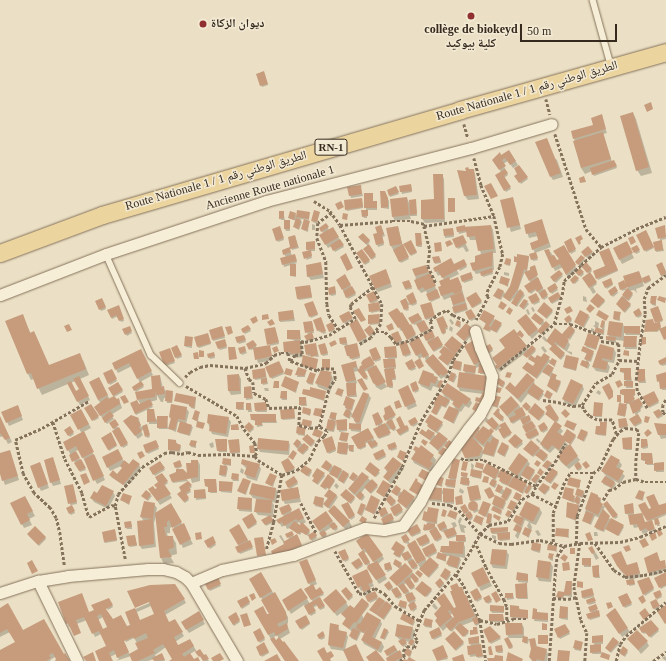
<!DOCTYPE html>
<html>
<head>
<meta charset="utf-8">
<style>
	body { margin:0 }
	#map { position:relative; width:666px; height:661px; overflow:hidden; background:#ebe0c5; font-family:"Times New Roman","Noto Naskh Arabic",serif }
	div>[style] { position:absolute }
	.shadow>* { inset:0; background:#0003 }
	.building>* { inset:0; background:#c79c7d }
	.round { border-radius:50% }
	.path>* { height:2.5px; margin-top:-1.25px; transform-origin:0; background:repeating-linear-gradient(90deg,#85725c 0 3px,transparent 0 5px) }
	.roads { filter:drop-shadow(0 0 1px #85725c) drop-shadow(0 0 1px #85725c) }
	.service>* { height:5.5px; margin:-2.75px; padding:0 2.75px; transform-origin:2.75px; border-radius:2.75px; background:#f7eed8 }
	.minor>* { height:11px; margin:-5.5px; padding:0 5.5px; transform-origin:5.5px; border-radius:5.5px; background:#f7eed8 }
	.primary>* { height:17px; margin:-8.5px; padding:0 8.5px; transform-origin:8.5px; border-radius:8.5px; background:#ecd49f }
	.dots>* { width:11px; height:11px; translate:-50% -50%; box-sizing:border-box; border:2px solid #f3ead4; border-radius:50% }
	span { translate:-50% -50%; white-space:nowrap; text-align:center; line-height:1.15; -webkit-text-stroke:3px #f3ead4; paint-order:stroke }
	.shield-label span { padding:1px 3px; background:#f3ead4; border:1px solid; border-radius:3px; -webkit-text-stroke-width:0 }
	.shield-label { font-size:11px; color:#362a1f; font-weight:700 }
	.poi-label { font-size:12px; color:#362a1f; font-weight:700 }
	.left { translate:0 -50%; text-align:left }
	.street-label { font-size:12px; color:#362a1f }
	.scale { position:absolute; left:520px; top:24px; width:97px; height:18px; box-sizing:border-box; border:2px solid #362a1f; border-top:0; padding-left:5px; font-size:12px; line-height:14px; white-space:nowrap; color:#362a1f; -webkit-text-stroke:3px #f3ead4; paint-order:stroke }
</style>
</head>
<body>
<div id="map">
	<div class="shadow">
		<div style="clip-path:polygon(264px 74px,268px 85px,262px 87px,257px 75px)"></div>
		<div style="clip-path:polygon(633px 113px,636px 119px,652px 173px,641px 176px,637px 170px)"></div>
		<div style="clip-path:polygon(601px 116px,607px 133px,603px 134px,612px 162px,615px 163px,617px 168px,594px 176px,592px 171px,585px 174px,581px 168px,574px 138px,594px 126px)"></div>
		<div style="clip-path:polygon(509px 151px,518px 165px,513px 168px,508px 161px,503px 164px,508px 175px,504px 178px,511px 189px,506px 192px,497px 177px,501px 172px,494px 160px)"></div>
		<div style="clip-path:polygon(553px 157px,557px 160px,563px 177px,553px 180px,551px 177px)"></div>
		<div style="clip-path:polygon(519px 166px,528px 179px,521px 184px,516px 176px,519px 174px)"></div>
		<div style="clip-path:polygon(469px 170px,473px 170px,475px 174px,479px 199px,468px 200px,465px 196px,459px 171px,467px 172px)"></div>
		<div style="clip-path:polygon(442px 175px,444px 179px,445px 222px,425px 223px,422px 219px,435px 200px)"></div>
		<div style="clip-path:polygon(411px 185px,412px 192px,402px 194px,400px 186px)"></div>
		<div style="clip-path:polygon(360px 186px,363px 196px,351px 198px,348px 188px)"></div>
		<div style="clip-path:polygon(397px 189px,399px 194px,390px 197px,390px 195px)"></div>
		<div style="clip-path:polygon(381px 192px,384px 192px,389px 201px,389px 209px,382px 208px)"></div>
		<div style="clip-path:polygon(365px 194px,373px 195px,373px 202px,377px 203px,377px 210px,367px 210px,367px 218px,364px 218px,363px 216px,366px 211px)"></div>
		<div style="clip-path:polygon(407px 198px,410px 205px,415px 200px,417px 216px,410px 216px,411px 219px,395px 221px,393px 217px)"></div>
		<div style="clip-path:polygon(512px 198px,521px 229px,511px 232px,502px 201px)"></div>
		<div style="clip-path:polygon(362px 200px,363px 208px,347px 211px,346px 209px)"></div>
		<div style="clip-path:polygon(283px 212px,285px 220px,281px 220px,280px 218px)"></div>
		<div style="clip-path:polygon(309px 213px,309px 220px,300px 219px,302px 222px,299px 230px,295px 228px,296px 221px,289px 218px,295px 214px,297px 217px)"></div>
		<div style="clip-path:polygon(319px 213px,317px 224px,313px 222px,312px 221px)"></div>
		<div style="clip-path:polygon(290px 221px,290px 231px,286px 231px,285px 229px)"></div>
		<div style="clip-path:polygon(542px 221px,551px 247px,535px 253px,538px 260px,533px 261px,531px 254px,535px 253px,533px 249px,539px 240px,538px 236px,529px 238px,525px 226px)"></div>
		<div style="clip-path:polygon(309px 222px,308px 232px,303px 230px,302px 229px)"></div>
		<div style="clip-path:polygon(312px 224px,315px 225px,315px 230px,312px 230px)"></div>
		<div style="clip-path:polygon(326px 224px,329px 230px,333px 228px,344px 247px,335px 252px,332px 246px,328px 248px,320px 235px,323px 233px,320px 228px)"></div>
		<div style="clip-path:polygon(381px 226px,385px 236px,382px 237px,384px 245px,378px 247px,374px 235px,378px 234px)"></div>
		<div style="clip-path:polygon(491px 226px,493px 230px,496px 253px,493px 253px,494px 270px,492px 270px,493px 274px,483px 277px,481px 273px,476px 274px,474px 271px,476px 256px,481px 254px,477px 240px,470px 240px,467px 232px,459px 234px,457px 227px)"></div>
		<div style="clip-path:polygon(398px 227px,403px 247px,409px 259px,401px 263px,391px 246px,388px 229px)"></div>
		<div style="clip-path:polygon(664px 227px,666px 239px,661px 240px,664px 251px,656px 252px)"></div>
		<div style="clip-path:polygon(280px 229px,284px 240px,278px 242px,277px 240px)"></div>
		<div style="clip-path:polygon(444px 229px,453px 230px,454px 237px,445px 238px)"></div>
		<div style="clip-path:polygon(646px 231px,654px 248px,646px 252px,638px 235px)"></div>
		<div style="clip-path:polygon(363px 234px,370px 241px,368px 245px,376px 257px,372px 260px,365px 249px,368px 246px,360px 239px)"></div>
		<div style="clip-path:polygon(420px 234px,422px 247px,418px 247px,417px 246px)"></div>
		<div style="clip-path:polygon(295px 236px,299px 248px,292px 250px,291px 248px)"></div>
		<div style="clip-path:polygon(462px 236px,469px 251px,466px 252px,463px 247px,458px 249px,453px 240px)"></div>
		<div style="clip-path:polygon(570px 240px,576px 251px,571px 254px,565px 242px)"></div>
		<div style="clip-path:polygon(411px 241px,417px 253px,411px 256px,405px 244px)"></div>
		<div style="clip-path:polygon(626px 242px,634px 258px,622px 264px,614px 248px)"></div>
		<div style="clip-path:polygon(315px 244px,315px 251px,310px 251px,312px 258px,306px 260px,308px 252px,307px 249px)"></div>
		<div style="clip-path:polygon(564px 246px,578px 271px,580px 269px,584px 274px,581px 277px,576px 271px,568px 278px,563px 267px,555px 271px,553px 267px,549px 250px,557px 261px,560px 260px,556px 255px)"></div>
		<div style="clip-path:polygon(637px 246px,640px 252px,636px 254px,632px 248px)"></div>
		<div style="clip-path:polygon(588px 248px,593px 254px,587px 258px,583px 252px)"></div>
		<div style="clip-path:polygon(290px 250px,292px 256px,294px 255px,297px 263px,294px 264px,296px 277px,291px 276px,291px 265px,284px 267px,282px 259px,286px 257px,284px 254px)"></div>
		<div style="clip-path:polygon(362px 250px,370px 262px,365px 265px,358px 253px)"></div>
		<div style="clip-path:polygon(609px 251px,618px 271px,598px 280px,597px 278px,606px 267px)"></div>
		<div style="clip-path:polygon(529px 257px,527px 272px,536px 268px,537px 278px,548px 297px,544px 300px,536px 290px,531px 294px,527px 288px,531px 283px,525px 271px,518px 290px,525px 295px,517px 307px,512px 303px,515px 299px,514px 298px,510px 302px,503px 296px,501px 300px,496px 298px,495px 296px,504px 292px,506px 295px,511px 286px,518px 264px,515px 261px)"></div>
		<div style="clip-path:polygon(434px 258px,440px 258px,441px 263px,435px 264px)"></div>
		<div style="clip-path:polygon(451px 259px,459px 274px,449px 279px,450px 281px,460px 282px,468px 310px,455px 314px,451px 297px,444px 300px,442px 296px,439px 287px,442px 286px,444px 280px,441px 274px,438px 276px,434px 268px)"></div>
		<div style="clip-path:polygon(584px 259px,585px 260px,580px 266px,577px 263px)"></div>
		<div style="clip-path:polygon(464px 260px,467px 267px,460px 271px,456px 264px)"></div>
		<div style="clip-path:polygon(511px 260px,510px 266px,506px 265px,505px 264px)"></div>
		<div style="clip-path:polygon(320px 263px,324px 278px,311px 280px,308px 276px)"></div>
		<div style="clip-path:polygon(586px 263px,592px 271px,590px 273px,597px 284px,593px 287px,596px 292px,593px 294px,583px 278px,589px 274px,583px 267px)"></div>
		<div style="clip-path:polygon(662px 263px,666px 271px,666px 275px,662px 277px,657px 266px)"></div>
		<div style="clip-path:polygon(427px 268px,440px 298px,431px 302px,426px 291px,421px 293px,418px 289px,414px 270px)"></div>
		<div style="clip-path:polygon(504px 272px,509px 273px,509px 276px,504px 275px)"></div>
		<div style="clip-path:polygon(639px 272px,642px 279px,649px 276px,651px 281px,645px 284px,642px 280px,644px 286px,636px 289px,637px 293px,634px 290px,629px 291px,633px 295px,629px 301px,625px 299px,631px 306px,625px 313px,617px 304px,628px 289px,622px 291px,619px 283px,624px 283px,626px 289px,628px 288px,624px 277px)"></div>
		<div style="clip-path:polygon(387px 274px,392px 287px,378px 292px,375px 289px)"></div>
		<div style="clip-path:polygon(471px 275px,473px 280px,464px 283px,461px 277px)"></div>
		<div style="clip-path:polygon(562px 275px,563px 276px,556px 283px,552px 279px)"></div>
		<div style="clip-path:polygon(345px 276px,356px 295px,348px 299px,337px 280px)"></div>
		<div style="clip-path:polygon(509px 279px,508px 287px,500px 282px)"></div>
		<div style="clip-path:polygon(578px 279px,579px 280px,575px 284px,572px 282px)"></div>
		<div style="clip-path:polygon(610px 279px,613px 285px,607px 289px,603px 282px)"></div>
		<div style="clip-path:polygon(410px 282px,412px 289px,406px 290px,405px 289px)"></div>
		<div style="clip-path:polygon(554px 284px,558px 290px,552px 294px,548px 288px)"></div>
		<div style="clip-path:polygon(310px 286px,312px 298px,299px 300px,298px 299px)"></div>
		<div style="clip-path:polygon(615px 288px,618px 293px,613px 297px,609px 292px)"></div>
		<div style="clip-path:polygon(335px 289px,336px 295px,331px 296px,330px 294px)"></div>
		<div style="clip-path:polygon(374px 293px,378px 301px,372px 304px,379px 303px,381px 311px,371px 313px,372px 304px,368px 296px)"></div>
		<div style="clip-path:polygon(557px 293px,561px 299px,552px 304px,549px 298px)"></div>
		<div style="clip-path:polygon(413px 294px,417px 304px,412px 306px,407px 296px)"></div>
		<div style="clip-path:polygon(476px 294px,482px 303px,473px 308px,467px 299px)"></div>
		<div style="clip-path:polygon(535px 295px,540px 302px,534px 305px,530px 298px)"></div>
		<div style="clip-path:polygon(583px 296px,586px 297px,587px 302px,583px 301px)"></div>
		<div style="clip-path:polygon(656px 297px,656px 306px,652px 305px,651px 303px)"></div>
		<div style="clip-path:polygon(102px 299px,106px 309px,101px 311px,97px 302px)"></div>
		<div style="clip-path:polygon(406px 299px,410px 305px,407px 306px,409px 310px,406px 311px,401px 301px)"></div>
		<div style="clip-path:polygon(525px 300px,529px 304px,524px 310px,520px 306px)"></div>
		<div style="clip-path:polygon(604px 300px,605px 302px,599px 308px,592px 302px)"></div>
		<div style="clip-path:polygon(430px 303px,435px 318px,426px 320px,421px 306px)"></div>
		<div style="clip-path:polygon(314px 304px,318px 315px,311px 318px,310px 316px)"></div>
		<div style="clip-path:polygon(119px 307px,124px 321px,121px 322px,118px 316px,112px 319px,108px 310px)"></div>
		<div style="clip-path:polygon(533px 307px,535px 311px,533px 312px,531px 308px)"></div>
		<div style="clip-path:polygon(528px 309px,530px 314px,528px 315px,526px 310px)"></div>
		<div style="clip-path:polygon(659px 309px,663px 321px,659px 323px,661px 329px,666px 327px,666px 340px,661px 329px,657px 332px,645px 331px,657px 324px)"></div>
		<div style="clip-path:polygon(471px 310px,476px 319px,471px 321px,466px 313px)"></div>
		<div style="clip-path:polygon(639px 310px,642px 316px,638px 318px,634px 312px)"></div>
		<div style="clip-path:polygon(293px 311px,295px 321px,280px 322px,280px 321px)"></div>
		<div style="clip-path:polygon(538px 311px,552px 311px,553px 312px,547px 319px)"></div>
		<div style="clip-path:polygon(348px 312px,353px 320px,345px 324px,341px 316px)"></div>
		<div style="clip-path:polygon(389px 313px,402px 314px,430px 358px,450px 376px,446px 379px,444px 377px,441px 379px,428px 365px,424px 356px,419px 359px,403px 330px,401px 331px)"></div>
		<div style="clip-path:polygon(620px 313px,620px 321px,615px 320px,614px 319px)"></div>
		<div style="clip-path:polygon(418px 314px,430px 332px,432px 332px,435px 339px,437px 338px,443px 347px,434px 352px,417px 324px,414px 325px,410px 318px)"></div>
		<div style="clip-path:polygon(535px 314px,550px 327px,542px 335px,539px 332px,532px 339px,521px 325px,537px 329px,538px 331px,542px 326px,533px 319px)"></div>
		<div style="clip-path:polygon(evenodd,22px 315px,31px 334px,34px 333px,37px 339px,49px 366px,83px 360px,89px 375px,80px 379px,90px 400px,80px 405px,68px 384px,42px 395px,34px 379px,31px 380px,28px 374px,7px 322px,22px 315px,75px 381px,80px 390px,76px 392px,71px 383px,75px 381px)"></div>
		<div style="clip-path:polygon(379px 315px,380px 324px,370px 325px,369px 323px)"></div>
		<div style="clip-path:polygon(569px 316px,572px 321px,569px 324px,566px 321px)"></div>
		<div style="clip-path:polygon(589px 316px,590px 317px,584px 328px,575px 322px)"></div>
		<div style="clip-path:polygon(494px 317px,494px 320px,502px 325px,497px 333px,491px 330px,490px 332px,485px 330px,486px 324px,480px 319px)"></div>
		<div style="clip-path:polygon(444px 318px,448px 329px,445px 330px,446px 333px,443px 335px)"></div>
		<div style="clip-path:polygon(451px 319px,454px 323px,452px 325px,449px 320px)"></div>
		<div style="clip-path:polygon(314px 320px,321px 320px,326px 333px,323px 334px,322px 331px,319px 332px)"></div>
		<div style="clip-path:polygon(356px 321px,368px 341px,361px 345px,359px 341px)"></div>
		<div style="clip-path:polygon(595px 321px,599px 323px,598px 329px,603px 331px,601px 327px,603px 322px,605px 322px,604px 335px,596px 333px,596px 328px,593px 326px,595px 325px)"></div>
		<div style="clip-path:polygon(610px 322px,623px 324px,624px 327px,639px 327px,640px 335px,626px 335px,624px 332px,624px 337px,636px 337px,637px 349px,625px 349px,625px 341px,616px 340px,616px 343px,608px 342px)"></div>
		<div style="clip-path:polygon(304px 323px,312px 323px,314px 333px,311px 333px,314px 340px,309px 342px,306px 336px,308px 335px)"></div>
		<div style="clip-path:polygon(460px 323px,461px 325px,460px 328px,456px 325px)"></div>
		<div style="clip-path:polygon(332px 324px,335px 331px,331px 333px,327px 326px)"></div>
		<div style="clip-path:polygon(248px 326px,251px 331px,245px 334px,242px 329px)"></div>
		<div style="clip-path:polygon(450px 326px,453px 328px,452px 332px,449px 330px)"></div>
		<div style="clip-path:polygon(129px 327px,132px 333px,127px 336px,124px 330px)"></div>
		<div style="clip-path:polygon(222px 327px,225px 338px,213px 341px,213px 340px)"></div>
		<div style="clip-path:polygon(370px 327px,375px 334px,370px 337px,365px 330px)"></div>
		<div style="clip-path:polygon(275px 328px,279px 344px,269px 346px,273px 360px,258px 363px,254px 349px,251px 350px,247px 344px,253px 341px,257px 348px,269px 346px)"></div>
		<div style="clip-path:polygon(591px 328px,594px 329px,594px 333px,591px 332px)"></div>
		<div style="clip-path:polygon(514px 330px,529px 350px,535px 350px,536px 351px,531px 356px,535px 359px,541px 359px,544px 354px,551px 361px,556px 361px,555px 367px,549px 362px,547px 365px,553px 369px,552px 374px,556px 376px,556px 380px,561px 383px,557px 393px,549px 387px,551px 378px,543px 371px,537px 379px,525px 370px,534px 368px,536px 364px,524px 354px,500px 372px,498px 370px,496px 366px)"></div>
		<div style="clip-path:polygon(574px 330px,575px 332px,570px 340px,566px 337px,570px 345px,567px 351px,572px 352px,572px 355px,557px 345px,556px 346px,565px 355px,561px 360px,552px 351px,553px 347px,547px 340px,546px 342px,542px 338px,544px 336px,548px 341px,567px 339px,564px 334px)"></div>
		<div style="clip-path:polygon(300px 331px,301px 340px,299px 340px,302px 345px,303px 356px,318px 360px,316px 370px,303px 367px,304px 357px,293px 358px,292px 355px,287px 356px,285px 352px,294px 342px,294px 340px,288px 339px)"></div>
		<div style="clip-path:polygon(397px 332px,403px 343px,406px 344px,411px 355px,405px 357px,399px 343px,397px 344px,392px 335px)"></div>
		<div style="clip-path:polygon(474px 332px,466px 342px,459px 336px)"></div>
		<div style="clip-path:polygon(208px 335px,211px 344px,199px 348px,198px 347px)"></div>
		<div style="clip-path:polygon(244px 337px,246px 342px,239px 344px,238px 342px)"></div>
		<div style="clip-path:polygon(192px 338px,192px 348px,186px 347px,185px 346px)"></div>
		<div style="clip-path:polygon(599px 338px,596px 350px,586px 347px,586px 345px)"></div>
		<div style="clip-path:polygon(340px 339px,346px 339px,348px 346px,357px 345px,360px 358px,352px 360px,351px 357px,349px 358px,345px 345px,342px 345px)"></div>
		<div style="clip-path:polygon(225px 342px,227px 348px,220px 350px,219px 349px)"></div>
		<div style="clip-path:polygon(474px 342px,486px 374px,480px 374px,480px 366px,476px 368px,475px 375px,486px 377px,485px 405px,476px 400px,481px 400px,483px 394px,460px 391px,458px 387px,460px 373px,466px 374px,464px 371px,465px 366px,476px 367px,465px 346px)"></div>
		<div style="clip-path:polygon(445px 345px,462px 345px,463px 347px,448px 366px,440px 359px,442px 355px,440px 352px,448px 350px)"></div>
		<div style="clip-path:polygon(490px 345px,493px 351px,488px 354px,485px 347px)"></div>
		<div style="clip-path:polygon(601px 345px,614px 349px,616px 353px,614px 363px,607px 362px,610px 367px,608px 373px,596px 371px,593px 367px)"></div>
		<div style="clip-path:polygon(177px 346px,182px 357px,177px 359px,172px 349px)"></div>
		<div style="clip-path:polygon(316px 346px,319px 357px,308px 356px,307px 355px)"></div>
		<div style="clip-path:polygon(326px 346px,328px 355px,323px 356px,322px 355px)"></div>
		<div style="clip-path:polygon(543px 346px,547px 351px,545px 353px,541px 348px)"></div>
		<div style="clip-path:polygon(375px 348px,381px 360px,375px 362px,370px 350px)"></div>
		<div style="clip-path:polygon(385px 348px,396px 348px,397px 358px,394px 359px,396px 369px,394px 369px,396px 380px,392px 380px,393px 388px,389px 388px,385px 368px,388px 360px)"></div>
		<div style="clip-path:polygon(169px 349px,175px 363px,166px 366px,160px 353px)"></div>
		<div style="clip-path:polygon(245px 349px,247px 353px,242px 355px,241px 353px)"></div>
		<div style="clip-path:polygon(582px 351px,594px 353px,591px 362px,588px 361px,590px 365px,588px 369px,581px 365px,587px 362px,585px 359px,587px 354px)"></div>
		<div style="clip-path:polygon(142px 354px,153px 375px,140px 382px,144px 387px,136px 392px,133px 388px,140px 383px,132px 366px,118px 373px,113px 364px)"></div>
		<div style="clip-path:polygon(214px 354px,215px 358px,210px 359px,209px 357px)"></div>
		<div style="clip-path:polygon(369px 357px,387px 387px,381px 390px,376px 387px,368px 370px,364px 372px,368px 379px,366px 380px,358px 371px,354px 372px,357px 383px,355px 384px,357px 397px,348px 397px,347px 382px,355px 362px,359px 370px)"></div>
		<div style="clip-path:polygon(666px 358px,666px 365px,662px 366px,659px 361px)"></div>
		<div style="clip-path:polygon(578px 359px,576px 371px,565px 368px,564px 367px)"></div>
		<div style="clip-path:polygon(330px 360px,330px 370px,323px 370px,323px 368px)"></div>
		<div style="clip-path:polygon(411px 360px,416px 369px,411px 371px,406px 363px)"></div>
		<div style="clip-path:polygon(279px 362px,284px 374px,272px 379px,266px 368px)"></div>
		<div style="clip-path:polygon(462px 363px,461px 371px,454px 369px,453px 368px)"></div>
		<div style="clip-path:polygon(299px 368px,306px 371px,305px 377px,297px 377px)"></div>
		<div style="clip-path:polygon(630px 369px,633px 388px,626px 388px,625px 374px,621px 372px)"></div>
		<div style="clip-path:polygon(111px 370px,117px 381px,110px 385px,104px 374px)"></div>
		<div style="clip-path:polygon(265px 370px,268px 384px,263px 385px,262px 379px,255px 380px,253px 371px)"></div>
		<div style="clip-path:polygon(644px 370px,646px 383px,639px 383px,639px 381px)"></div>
		<div style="clip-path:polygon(331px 373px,334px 382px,330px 392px,318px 387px,316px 383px)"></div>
		<div style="clip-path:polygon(452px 373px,457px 376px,454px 383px,449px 380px)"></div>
		<div style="clip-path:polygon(666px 373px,666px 390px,662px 390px,660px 383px,658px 381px)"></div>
		<div style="clip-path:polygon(433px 374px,440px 382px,443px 384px,441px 389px,433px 386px,431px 391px,421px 386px,419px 383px)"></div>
		<div style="clip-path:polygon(239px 375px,241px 379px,241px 394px,231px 395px,229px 391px)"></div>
		<div style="clip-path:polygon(315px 375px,313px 385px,308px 384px,307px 382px)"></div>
		<div style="clip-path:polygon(160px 376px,163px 388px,166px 391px,173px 394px,172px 403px,167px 403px,166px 398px,164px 398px,163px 402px,161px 402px,157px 395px,157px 400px,150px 402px,153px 407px,136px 415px,131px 404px,141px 405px,138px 400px,153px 390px)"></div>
		<div style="clip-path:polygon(534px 381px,535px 386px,545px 395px,552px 395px,550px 400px,544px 394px,539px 401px,528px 394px,521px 403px,506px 388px,515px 388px)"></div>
		<div style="clip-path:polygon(101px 382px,110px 400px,119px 399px,122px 408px,111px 415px,114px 419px,107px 424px,95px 408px,101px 403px,98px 400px)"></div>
		<div style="clip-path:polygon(299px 382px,296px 393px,282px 386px)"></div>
		<div style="clip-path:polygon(415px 382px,419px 391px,415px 393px,411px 384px)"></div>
		<div style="clip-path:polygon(118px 383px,123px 392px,114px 397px,109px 388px)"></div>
		<div style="clip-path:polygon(497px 383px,505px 383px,505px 384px,503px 388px)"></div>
		<div style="clip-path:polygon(582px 385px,584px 389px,575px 408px,565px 403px,563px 399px)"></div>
		<div style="clip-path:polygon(251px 387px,253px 399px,246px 400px,245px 388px)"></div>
		<div style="clip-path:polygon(264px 388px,268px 388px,269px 391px,265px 391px)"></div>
		<div style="clip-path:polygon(410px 390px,417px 406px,408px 410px,406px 406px)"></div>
		<div style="clip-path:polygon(598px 390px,601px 392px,600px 395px,596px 393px)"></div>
		<div style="clip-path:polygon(634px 390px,635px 396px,632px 396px,635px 401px,638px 400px,643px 407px,640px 409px,641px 411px,637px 414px,642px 423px,635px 427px,631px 419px,636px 416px,631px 404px,626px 404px,625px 396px,621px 394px)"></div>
		<div style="clip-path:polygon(326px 391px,324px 401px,303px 394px)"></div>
		<div style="clip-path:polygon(343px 391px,342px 397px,336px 394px)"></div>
		<div style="clip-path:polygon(287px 392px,287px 400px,282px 400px,281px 398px)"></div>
		<div style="clip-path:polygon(442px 392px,470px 399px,472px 403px,469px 408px,465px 406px,461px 412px,460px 411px,454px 424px,444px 418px,456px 410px,453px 404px,454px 402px,447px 398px,450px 402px,446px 408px,442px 406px,437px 415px,433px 413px,434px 404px,446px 399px)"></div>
		<div style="clip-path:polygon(654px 393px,659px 403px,649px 408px,644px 398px)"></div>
		<div style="clip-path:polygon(368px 394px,371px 398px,361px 425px,361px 432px,351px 431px,350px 424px,357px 425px,351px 415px,350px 419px,345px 417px,344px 415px,348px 411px,344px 405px,355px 400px,352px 411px,350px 410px,353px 415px)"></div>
		<div style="clip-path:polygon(621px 396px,621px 405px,627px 407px,625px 417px,618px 415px,620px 403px,618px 401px)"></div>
		<div style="clip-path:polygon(196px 398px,195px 409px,191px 408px,190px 405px,176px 401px)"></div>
		<div style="clip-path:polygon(306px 398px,307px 406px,301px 406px,300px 404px)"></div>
		<div style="clip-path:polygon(500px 398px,498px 408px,492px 406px,491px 405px)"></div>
		<div style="clip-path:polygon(243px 403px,244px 410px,238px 410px,237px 409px)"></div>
		<div style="clip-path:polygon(247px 404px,251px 404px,252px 412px,248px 412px)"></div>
		<div style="clip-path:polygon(266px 404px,267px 412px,257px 412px,256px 411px)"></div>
		<div style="clip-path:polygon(602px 404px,602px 417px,595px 417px,594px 415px)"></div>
		<div style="clip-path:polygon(91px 405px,99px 418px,94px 421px,86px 408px)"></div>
		<div style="clip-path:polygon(519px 405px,526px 417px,528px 416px,539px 435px,530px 440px,521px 419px,513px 424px,500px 407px)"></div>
		<div style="clip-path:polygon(550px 405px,559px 420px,556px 423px,563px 431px,560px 435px,563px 437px,575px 435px,576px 437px,571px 445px,564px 440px,580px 460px,578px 462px,582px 469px,578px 471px,575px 464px,569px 469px,561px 462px,559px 458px,561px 453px,555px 448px,550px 453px,543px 448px,540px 442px,539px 443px,536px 440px,537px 438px,542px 443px,556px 422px)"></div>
		<div style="clip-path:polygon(389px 406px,395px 417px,391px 420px,396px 430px,393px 431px,392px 429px,388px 430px,390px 435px,379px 439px,375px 430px,378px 428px,378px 414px,383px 425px,388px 422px,384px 416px,386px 415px)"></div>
		<div style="clip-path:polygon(524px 407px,530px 408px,531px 410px,545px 414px,539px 421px)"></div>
		<div style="clip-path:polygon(186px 408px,189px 412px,186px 424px,193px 427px,190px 436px,179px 433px,181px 422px,178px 422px,176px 432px,169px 429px,171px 420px,170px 417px)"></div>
		<div style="clip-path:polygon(294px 409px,295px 419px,283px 420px,282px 419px)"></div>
		<div style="clip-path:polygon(19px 410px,23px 420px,9px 426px,7px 422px)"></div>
		<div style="clip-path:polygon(81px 410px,91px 428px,83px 432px,105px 480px,97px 484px,79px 450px,75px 451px,86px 470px,80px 472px,68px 450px,82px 434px,72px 415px)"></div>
		<div style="clip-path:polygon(148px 410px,153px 410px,154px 416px,158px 421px,167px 417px,168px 429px,159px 429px,158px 424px,149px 424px)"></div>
		<div style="clip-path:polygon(311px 410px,310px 416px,303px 413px)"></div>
		<div style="clip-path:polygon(498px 410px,500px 412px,499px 414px,504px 419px,503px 422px,495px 416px)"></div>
		<div style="clip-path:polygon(659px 410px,663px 416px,658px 419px,654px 412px)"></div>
		<div style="clip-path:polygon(199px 413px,198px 422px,194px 420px,193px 419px)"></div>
		<div style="clip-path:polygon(336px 414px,336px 421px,334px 420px,336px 424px,334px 432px,328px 431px,327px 429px,332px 421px,330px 418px)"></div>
		<div style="clip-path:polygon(275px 415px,277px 423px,262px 423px,263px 426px,257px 427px,256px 421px,252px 420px)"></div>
		<div style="clip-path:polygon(0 417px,12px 442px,8px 444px,4px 436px,0 437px)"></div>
		<div style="clip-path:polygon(228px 418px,231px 422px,228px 437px,212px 434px,208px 423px)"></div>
		<div style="clip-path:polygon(415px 418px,418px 424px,413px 427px,410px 421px)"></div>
		<div style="clip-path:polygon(486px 418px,499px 426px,505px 423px,511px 435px,504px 439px,499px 430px,502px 428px,501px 426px,496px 431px,488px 422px,485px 422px)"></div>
		<div style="clip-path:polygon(139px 419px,141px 427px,146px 425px,150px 437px,147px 438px,144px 429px,141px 431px,143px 435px,138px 439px,127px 425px)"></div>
		<div style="clip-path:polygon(626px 419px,628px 428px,621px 429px,620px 428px)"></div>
		<div style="clip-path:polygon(114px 421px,128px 445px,123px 448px,111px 423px)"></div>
		<div style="clip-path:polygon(337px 421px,347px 422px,347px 431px,339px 432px)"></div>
		<div style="clip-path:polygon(312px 422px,311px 428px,302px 424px)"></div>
		<div style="clip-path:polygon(249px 423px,254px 429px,250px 433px,246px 428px)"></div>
		<div style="clip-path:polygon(427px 423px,442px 423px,443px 425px,438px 432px,448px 442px,446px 447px,445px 445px,442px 448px,448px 452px,445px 458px,432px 445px,432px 442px,420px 433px,434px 434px,436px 437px,438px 434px,429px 428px)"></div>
		<div style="clip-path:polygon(544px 423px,548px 430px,543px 433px,539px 427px)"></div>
		<div style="clip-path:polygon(606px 423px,606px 436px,597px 435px,596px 433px)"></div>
		<div style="clip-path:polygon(655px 424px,666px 425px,666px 438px,661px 439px)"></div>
		<div style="clip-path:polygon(576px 425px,574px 431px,565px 426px)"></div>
		<div style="clip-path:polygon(evenodd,476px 426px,480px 431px,484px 427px,499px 442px,494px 457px,483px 454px,481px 459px,468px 462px,460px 445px,476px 426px,477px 442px,485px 448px,483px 451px,482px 448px,477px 442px)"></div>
		<div style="clip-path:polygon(70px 427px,74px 434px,70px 437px,65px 430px)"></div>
		<div style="clip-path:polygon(407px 427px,409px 431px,400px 436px,398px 430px)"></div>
		<div style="clip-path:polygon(305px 429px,305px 436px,298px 435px,297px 433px)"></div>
		<div style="clip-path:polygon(368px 429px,378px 446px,372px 449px,368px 442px,365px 444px,366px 447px,360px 450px,352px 438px)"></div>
		<div style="clip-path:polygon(582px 430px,588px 434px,584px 442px,578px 438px)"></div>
		<div style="clip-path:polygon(110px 434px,117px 446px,109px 451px,103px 438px)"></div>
		<div style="clip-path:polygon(348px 434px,347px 442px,341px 441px,340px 439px)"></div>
		<div style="clip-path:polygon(307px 435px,315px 443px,311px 447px,303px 439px)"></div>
		<div style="clip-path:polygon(631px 438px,632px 450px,625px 450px,624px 448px)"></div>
		<div style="clip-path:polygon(333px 439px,336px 451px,329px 454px,328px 452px)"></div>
		<div style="clip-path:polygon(226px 440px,227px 452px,219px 452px,218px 450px)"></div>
		<div style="clip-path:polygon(297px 440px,309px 449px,303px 455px,295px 446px)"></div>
		<div style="clip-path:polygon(155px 441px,159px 449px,148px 454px,144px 446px)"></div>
		<div style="clip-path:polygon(176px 441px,177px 444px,181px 447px,180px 452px,170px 451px,169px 450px)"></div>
		<div style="clip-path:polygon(288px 441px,290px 445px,289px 455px,260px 452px,258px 448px)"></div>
		<div style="clip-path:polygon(196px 442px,196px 448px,191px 447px,190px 445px)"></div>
		<div style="clip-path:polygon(213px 442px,214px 447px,211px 448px,209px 444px)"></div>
		<div style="clip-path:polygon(239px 442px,240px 453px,231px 454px,231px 453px)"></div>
		<div style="clip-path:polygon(510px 442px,522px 442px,523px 444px,517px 449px)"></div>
		<div style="clip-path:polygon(647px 442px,648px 448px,643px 449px,642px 447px)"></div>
		<div style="clip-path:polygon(394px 443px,397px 449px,391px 451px,388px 445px)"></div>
		<div style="clip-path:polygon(348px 444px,349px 446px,353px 446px,354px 452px,351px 452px,348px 448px,347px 455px,339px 454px,338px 452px)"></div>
		<div style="clip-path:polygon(508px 447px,509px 448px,505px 457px,499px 454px,498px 452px)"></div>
		<div style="clip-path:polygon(539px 448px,548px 457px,544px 462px,536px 455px,533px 457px,526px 450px)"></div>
		<div style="clip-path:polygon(117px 450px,124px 462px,129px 465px,139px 465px,141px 468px,131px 483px,129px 481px,125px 486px,111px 477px,117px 475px,123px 469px,121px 466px,110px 471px,103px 457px)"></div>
		<div style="clip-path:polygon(383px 450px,386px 457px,378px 461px,374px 454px)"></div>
		<div style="clip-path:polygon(414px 450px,433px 456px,436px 460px,431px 472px,414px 463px,412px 459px,416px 453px)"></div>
		<div style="clip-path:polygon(10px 451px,19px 480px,5px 485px,0 471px,0 454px)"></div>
		<div style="clip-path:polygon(406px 454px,404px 462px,398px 457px)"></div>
		<div style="clip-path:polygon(652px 454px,653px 464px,663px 463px,664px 472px,656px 472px,655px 465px,647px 465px,646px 461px,643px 461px,642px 460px)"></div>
		<div style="clip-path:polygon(393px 458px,404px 469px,391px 484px,384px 477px,387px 472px,385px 468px)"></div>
		<div style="clip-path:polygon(53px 459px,61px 484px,53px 486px,51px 482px)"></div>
		<div style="clip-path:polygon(288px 459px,295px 470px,288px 474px,283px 462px)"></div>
		<div style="clip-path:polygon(231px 460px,231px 466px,226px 465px,228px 468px,226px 477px,221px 476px,220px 474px,225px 466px,223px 464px)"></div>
		<div style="clip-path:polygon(527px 460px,530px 464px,528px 467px,535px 472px,530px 481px,522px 475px,519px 480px,526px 484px,528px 487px,531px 487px,532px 488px,528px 494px,525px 490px,523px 494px,509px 485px,508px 486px,501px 483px,501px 479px,498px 475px,495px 481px,497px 484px,495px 488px,491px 486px,490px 484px,493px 478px,483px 472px,499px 470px,500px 473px,512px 476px,513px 478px,515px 476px,509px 469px)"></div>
		<div style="clip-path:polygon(198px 461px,200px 465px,200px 481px,192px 483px,187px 464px,192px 464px)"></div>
		<div style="clip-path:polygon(459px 461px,456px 480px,455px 480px,455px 488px,447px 487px,446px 485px,451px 481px,449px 478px)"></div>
		<div style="clip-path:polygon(619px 461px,622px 465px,619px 470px,625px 476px,620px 484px,613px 480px,616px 484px,613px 489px,603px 484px,606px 476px,602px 471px)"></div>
		<div style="clip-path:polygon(160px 462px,165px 470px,155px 476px,150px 468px)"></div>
		<div style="clip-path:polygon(179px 462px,182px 467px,177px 469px,174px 463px)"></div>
		<div style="clip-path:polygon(40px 463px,49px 488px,41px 491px,39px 487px)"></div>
		<div style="clip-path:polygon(471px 463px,474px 465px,473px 470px,482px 472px,481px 479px,472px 477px)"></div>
		<div style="clip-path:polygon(242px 464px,259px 465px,261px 469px,257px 481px,247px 478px,245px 474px,247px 469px)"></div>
		<div style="clip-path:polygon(370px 464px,380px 473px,376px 477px,367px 470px)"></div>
		<div style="clip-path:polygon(551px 464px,552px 465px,548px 470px,544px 466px)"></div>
		<div style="clip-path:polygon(332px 465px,333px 468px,335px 466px,348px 474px,350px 478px,357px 476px,358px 478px,362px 473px,378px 487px,371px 494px,365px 488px,361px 493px,365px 497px,362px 501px,352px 493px,355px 499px,351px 504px,342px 497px,354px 496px,349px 489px,355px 482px,351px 479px,349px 476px,344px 484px,324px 468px)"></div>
		<div style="clip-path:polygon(483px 465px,483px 470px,476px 467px)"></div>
		<div style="clip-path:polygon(241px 468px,244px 470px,243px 474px,240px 472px)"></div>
		<div style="clip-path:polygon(182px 470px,188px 481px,173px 483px,170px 476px)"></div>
		<div style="clip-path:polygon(301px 471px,311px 471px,312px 472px,309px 477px)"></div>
		<div style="clip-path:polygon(557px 473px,558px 474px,551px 484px,546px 481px,545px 479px)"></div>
		<div style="clip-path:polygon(162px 474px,168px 483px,164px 486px,172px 498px,160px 505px,152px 493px,158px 489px)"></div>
		<div style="clip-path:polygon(324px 474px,325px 476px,318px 485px,314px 482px,315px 478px)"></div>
		<div style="clip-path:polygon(467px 474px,467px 479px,470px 481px,469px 486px,462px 485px,464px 479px,462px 476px)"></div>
		<div style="clip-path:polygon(238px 475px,239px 481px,233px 481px,232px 479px)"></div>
		<div style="clip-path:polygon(276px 477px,273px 487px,267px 484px,266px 483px)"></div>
		<div style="clip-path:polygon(294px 477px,298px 484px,290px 489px,286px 482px)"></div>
		<div style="clip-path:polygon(539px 477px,540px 479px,536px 484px,533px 482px,532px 480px)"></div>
		<div style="clip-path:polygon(334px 479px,335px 481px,330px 489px,327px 488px,326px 490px,322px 487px,321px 486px)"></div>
		<div style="clip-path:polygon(443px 479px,442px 487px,437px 485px,436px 484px)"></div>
		<div style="clip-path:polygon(216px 481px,217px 493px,210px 493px,209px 488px,206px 486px)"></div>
		<div style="clip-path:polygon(580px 481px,580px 488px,577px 483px,576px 484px,579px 490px,585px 493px,583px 498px,579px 497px,581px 500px,579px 505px,577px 504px,580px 507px,576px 521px,567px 517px,577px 505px,575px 501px,574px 503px,563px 498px,573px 490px,573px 496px,576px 499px,578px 488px,568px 485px)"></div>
		<div style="clip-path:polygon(188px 482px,192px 487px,189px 489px,191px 492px,186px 495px,189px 500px,185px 503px,179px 496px)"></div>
		<div style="clip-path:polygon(250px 482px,246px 495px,239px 492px,238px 491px)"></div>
		<div style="clip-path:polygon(384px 482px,391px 488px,385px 498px,377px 492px)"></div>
		<div style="clip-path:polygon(232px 483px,232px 493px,221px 492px,220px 490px)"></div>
		<div style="clip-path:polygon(336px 483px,339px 486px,337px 489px,334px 486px)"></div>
		<div style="clip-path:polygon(73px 486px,77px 504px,71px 505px,75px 513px,71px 515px,67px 509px,71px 507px,65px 487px)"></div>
		<div style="clip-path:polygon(499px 486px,505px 491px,511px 491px,512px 492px,507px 501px,504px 499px,506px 503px,503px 510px,500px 508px,502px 512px,501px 515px,492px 510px,494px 506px,493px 504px,504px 501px,503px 495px,496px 491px)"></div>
		<div style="clip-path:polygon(396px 487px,402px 493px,415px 500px,407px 509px,399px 502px,398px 496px,392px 492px)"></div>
		<div style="clip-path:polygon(478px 487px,481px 500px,474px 501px,479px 511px,474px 513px,469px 504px,472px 502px,471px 500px)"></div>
		<div style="clip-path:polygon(298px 488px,301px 502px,285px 504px,283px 500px)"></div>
		<div style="clip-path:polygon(460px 488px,464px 491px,463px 494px,459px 492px)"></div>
		<div style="clip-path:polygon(549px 488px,550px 489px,545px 495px,539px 490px)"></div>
		<div style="clip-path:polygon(276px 489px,278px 493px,276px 503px,272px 502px,274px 505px,273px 517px,270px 517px,274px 522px,266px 526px,263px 520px,269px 516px,258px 515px,255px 511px,257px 499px,253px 498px,250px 494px)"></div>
		<div style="clip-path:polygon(442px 489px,444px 494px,454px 490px,454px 504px,444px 503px,444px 494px,442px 494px,442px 502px,430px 501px,429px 499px)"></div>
		<div style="clip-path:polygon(205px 490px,206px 499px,196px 500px,195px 491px)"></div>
		<div style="clip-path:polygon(330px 490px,338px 497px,330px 509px,325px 506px,328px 499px,326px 496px)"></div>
		<div style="clip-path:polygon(113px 492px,115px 496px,108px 509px,94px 502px,91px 498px,97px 494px)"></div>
		<div style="clip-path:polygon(146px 492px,152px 496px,148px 501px,143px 497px)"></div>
		<div style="clip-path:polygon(644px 493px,643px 501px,637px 499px,636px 498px)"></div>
		<div style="clip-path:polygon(521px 496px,520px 502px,514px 498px)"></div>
		<div style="clip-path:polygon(598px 496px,601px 501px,600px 504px,603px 506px,607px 502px,618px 517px,615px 519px,605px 506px,603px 511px,610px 519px,624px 527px,619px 536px,606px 528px,604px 532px,596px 529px,600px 518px,595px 516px,591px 525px,583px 521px,586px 509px)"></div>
		<div style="clip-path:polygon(25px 497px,35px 516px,29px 519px,32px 525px,24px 528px,12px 504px)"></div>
		<div style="clip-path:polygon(131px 497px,129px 505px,121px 500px)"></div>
		<div style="clip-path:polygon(316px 497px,324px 499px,323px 508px,315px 506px)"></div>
		<div style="clip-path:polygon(239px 498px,252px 499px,252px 512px,239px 511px)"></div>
		<div style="clip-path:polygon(380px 500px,375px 515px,365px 509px,362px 516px,359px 515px,358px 513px,365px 506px,366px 508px)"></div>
		<div style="clip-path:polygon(387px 501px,395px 501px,396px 503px,392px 507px)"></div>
		<div style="clip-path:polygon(512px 501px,518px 505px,514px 512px,508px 508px)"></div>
		<div style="clip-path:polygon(526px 502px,540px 509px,542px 513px,536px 525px,530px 523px,532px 527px,529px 538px,523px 534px,529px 530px,527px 526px,529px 522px,525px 520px,518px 539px,515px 536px,517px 532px,514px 530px,517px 524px,514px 521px,522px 518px,520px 515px)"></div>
		<div style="clip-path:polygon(347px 503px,355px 517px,351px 520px,343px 506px)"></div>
		<div style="clip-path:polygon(154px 504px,157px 508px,156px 513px,171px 504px,193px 544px,183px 548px,173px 526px,170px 528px,170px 533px,167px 533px,168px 537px,172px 537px,176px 543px,177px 554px,170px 556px,174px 563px,164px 564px,161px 558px,156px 516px,154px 523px,156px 547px,142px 549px,140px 546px,144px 521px,141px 517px)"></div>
		<div style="clip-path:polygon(666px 504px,666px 515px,657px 519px,660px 526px,657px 526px,655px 519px,651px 521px,655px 531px,650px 533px,647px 528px,648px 532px,643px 534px,639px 527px,634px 528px,629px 515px,626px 514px,633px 506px,634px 515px,642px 514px,645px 523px,649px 522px,640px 506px,648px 510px)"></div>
		<div style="clip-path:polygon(evenodd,289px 505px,292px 513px,298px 509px,306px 522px,303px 524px,310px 532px,308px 536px,302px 532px,300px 535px,290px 528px,287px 529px,285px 525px,282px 527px,278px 521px,284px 517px,283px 514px,289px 505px,299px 522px,302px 527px,297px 524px,299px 522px)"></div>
		<div style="clip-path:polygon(398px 505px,403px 512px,396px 517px,391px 509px)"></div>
		<div style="clip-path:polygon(490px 505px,488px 514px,492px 516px,491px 525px,487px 523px,488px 518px,479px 513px)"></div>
		<div style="clip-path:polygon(465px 506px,473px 518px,470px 521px,462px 508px)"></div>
		<div style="clip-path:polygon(384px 508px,394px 521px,386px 526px,379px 511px)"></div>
		<div style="clip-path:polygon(438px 510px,437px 524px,434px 524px,442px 539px,437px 542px,430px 530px,424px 531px,428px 523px,423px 520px)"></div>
		<div style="clip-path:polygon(329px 512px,349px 521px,354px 530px,351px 531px,349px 527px,346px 530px)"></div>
		<div style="clip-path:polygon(511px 513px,510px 518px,507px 517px,506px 515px)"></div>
		<div style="clip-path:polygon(251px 514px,257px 524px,249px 529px,243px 520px)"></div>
		<div style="clip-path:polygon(457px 514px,456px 520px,449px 516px)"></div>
		<div style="clip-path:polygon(460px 517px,462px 519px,460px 524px,466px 526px,466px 528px,464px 528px,465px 533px,461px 532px,458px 521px)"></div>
		<div style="clip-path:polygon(483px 519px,482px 526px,475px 521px)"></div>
		<div style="clip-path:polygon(332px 521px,338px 529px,335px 531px,332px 527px,324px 532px,327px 536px,323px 538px,316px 525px)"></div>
		<div style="clip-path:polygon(131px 522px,132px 529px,127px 529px,126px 528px)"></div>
		<div style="clip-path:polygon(455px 522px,457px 526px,454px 528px,451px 523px)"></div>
		<div style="clip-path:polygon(444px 523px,448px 530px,453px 528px,457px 536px,466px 537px,466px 542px,463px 542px,465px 547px,465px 558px,459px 557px,461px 560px,458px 569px,448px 566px,450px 556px,446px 556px,446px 562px,437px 558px,443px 555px,442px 552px,458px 543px,457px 536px,448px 539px,444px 531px,442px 532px,438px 526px)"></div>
		<div style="clip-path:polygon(239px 526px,253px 549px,240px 554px,237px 547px,239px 546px,230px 530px)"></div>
		<div style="clip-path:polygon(417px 526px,421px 533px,412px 537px,409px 530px)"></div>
		<div style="clip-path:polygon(507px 528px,510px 540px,500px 541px,498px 534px,492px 534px,492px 532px)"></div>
		<div style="clip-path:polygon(538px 530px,541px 535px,538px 536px,535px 531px)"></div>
		<div style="clip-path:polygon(568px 530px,569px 538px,556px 535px)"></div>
		<div style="clip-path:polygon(115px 532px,117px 541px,105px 543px,104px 542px)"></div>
		<div style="clip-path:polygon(291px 532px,294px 537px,299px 540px,303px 549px,277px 561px,285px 545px,279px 536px,281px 535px,285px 542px,289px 539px,287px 534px)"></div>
		<div style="clip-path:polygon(594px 532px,597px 532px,598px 536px,594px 536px)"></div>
		<div style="clip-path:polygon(314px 533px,317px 538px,312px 541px,309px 536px)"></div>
		<div style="clip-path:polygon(426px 535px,430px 543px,422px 547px,418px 539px)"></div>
		<div style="clip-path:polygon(492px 535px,496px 536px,496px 540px,492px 538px)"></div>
		<div style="clip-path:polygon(29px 536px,45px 537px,46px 539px,39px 546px)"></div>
		<div style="clip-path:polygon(406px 536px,410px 544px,415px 541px,427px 562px,439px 567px,429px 578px,421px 570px,407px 543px,406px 544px,402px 538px)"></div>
		<div style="clip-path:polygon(135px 537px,137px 546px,130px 547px,129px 546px)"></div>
		<div style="clip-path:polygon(212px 538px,216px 545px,210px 549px,206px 541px)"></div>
		<div style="clip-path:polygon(433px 544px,437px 553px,428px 558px,423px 550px)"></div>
		<div style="clip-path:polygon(541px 544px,540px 553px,533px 551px,532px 550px)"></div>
		<div style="clip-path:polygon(evenodd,359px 545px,382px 555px,384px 559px,378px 564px,387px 579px,379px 584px,371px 572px,369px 564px,367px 566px,359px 554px,363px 551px,359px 545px,366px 552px,375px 563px,371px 565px,364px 553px,366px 552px)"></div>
		<div style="clip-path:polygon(556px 546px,557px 552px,548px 549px)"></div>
		<div style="clip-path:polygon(404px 547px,405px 549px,400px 558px,395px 556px,395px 552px,392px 549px)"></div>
		<div style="clip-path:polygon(592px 547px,599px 558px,596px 560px,590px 548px)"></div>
		<div style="clip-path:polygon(344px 550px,349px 560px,345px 562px,340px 552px)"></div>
		<div style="clip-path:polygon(506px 551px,509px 555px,507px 569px,493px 568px,491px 564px)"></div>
		<div style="clip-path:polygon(408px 552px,418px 568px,414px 570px,403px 555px)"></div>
		<div style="clip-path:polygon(657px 553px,660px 562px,664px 561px,666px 569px,663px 570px,663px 573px,651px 576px,649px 572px)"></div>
		<div style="clip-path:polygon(553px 555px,553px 561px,550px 560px,549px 558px)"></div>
		<div style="clip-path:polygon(612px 555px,627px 566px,637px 563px,641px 577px,633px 579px,635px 585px,629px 586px,630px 580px,620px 570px)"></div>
		<div style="clip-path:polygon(359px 559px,363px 566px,357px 570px,353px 563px)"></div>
		<div style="clip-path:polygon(583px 559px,591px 559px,591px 567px,584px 567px)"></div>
		<div style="clip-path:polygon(307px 560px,317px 584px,313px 586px,315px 591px,320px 588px,324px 595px,319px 597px,325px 608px,320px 610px,318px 605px,313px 608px,316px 613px,311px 616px,304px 605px,291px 614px,283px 600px,301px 589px,310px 604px,313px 602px,306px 589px,311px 587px,309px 583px)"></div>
		<div style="clip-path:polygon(551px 563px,553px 567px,551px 582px,539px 581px,537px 577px)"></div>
		<div style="clip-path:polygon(394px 564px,401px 564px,403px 567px,412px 572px,419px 581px,416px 583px,412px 578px,410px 579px,415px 588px,411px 590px,406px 583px,404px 585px,416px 601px,413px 602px,417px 609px,413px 612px,406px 595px,391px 578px,400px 569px)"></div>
		<div style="clip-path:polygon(385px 565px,391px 565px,392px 570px,387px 572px)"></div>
		<div style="clip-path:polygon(598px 566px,600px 578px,595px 578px,594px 577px)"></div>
		<div style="clip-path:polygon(445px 569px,451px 575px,447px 581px,441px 576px)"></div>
		<div style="clip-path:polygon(485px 572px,492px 586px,481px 591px,472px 573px)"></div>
		<div style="clip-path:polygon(evenodd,261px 573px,288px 617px,288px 623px,287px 624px,290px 633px,280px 639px,297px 661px,285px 661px,272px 641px,255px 611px,267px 616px,271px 614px,250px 579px,261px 573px,277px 635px,279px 639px,276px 641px,273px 638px,277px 635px)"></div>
		<div style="clip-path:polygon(518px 573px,528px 574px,528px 583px,518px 582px)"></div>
		<div style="clip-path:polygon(666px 573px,666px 586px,661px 589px,656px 579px)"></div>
		<div style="clip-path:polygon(368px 574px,374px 586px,369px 588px,372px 593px,374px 592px,378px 599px,370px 603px,363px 590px,361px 591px,359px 587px)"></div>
		<div style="clip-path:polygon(648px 578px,654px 590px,645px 596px,638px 582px)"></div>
		<div style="clip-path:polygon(217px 579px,221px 586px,210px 591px,205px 583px)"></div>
		<div style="clip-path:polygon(572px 582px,572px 597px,564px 596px,563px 599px,558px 598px,557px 596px,565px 593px)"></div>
		<div style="clip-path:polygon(444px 583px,444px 585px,440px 589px,437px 585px)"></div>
		<div style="clip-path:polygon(527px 584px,528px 599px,518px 599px,517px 598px)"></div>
		<div style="clip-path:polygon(385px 585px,392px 587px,394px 590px,397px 588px,402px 597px,398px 599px,392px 589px,389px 591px)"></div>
		<div style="clip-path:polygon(346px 588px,353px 597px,349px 601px,343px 593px)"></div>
		<div style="clip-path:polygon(417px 589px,431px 590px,432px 591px,427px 597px)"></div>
		<div style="clip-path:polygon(477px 589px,482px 599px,477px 602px,471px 592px)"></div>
		<div style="clip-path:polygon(592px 589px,594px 597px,584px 599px,583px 598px)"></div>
		<div style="clip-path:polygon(659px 591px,662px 597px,656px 600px,660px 608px,655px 610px,651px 603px,658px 600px,654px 593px)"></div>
		<div style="clip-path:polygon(evenodd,128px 592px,184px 599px,186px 603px,165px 615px,169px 623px,175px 621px,184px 636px,175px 642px,178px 647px,190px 640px,197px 652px,200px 651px,209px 661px,204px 661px,195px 651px,190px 654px,193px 661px,199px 661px,171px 661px,173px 660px,166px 647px,155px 655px,156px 657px,161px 654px,165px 661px,155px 661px,154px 659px,148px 661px,133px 661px,131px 656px,116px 661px,119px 659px,116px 654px,110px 657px,112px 661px,100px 661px,107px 646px,101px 634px,95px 637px,87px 620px,69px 627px,67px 623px,95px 611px,109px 599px,113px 607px,108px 610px,105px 604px,103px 605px,130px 655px,140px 649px,137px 643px,134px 638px,126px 642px,114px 620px,127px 627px,132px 625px,126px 613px,154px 601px,128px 592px,151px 606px,155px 615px,140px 621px,137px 612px,151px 606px,128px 592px,103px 617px,109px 628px,103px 630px,98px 620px,103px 617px)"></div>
		<div style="clip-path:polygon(506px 594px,513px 594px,514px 599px,507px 600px)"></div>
		<div style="clip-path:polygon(626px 594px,632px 605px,625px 608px,619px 597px)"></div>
		<div style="clip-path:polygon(evenodd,466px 596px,480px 624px,476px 626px,474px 621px,461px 626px,469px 633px,465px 637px,455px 628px,452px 632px,447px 627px,443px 631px,438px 625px,442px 607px,453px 609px,457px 608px,466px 596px,453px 613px,459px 623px,450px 615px,453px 613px)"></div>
		<div style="clip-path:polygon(489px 596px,492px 602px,488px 604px,484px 599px)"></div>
		<div style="clip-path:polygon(247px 598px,250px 604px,242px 609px,239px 602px)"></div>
		<div style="clip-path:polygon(324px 600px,346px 602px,349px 608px,358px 612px,368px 604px,369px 606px,362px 615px,364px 619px,380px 620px,382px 624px,375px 639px,382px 643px,384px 647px,381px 653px,364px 644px,362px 640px,365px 634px,361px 632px,357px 641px,351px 638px,353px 633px,344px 624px,347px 620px,341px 613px,337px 616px)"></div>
		<div style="clip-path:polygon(594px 600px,596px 603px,589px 605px,588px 604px)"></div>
		<div style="clip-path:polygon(384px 601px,392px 608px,384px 620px,370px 610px)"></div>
		<div style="clip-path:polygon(400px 602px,406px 603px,406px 609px,400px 608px)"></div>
		<div style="clip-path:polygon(434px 603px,438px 608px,436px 610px,432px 606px)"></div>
		<div style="clip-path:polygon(503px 607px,504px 613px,492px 613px,491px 611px)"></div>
		<div style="clip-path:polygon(519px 607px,520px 610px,528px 611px,528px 619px,512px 618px,511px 617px)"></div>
		<div style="clip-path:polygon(596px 607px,600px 617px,590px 620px,587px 615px,592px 614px,591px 611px)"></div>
		<div style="clip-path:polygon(568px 608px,568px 620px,561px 619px,560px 618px)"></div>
		<div style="clip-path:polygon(0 609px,23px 631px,63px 655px,69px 661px,57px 661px,55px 657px,50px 660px,51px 661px,0 661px,0 652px,17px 643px,10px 632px,0 637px)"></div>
		<div style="clip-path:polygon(537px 610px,537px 613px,548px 614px,548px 622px,534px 621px)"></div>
		<div style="clip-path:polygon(615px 610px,630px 632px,622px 637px,610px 619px)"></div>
		<div style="clip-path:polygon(199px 613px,205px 624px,189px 633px,182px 623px)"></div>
		<div style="clip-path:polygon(236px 614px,240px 622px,234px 626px,229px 618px)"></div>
		<div style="clip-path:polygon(503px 615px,504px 622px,491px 622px,490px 620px)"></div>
		<div style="clip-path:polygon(305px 616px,310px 624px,302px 630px,296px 621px)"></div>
		<div style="clip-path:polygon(401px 619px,414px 620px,415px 622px,413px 626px)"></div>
		<div style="clip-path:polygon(432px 620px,432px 628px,425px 627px,424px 625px)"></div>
		<div style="clip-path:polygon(651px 621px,659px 631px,651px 638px,647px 633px,644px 634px,640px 628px)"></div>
		<div style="clip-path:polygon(522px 624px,524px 628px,524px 637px,529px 639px,528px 644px,524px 643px,523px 638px,508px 638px,513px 648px,510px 649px,505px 640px,509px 638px,507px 635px)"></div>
		<div style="clip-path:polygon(565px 625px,570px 634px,560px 639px,555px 630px)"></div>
		<div style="clip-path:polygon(338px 626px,340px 632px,346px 633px,348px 637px,345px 650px,364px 661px,349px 661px,345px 651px,331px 649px,329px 645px)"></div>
		<div style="clip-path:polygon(490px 627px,501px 639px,491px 644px,484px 631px)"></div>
		<div style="clip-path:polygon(412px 628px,415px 631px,413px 641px,415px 644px,413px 647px,410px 642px,405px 641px,407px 645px,403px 647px,400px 640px,396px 636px)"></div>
		<div style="clip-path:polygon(385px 629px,389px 632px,385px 640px,381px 638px)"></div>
		<div style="clip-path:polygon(439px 629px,442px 636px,434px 640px,430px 633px)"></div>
		<div style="clip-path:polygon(260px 630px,265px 640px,260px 643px,254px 633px)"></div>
		<div style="clip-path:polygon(454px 632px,464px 644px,456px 651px,447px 640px)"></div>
		<div style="clip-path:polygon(323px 633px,325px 638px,321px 640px,318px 635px)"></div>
		<div style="clip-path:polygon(602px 636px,603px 644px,599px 644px,602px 654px,592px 654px,595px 646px,593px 642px)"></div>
		<div style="clip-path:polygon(478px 638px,483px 657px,478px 658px,477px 656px,470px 657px,468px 647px,472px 647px,470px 644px)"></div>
		<div style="clip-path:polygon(535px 639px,537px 647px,546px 650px,548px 654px,547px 661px,532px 661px,530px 657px)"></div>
		<div style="clip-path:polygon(629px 639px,647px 642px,649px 646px,641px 654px)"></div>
		<div style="clip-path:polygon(618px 642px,619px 644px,611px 653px,606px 648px)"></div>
		<div style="clip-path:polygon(582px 643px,581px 651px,575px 650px,574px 648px)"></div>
		<div style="clip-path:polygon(263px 644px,269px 653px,262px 657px,257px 647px)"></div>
		<div style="clip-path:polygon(394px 646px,403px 658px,399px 661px,389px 661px,389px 657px,386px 651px)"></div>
		<div style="clip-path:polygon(443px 648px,448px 659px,438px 661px,433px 651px)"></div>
		<div style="clip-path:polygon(502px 648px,503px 653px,498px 653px,497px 652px)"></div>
		<div style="clip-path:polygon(407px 649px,412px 652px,410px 658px,414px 661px,407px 661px,410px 657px,405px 653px)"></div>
		<div style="clip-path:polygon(627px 651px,628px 652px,625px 657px,620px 653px)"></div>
		<div style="clip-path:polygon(665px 656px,666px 658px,666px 661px,662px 658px)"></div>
	</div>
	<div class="building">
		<div style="clip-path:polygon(264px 71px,268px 84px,260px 86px,256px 74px)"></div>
		<div style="clip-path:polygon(651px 102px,653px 109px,647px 112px,644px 105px)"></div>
		<div style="clip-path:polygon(633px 112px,649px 167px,636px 171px,620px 116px)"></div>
		<div style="clip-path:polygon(602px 114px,606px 129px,573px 139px,571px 131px,593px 125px,591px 118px)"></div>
		<div style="clip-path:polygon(603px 132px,611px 159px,581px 168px,573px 141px)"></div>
		<div style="clip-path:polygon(547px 138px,561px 173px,550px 177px,535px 142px)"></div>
		<div style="clip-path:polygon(509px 150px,516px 161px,510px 165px,505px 158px,502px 160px,506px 166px,499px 170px,492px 160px,500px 152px,501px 155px)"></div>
		<div style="clip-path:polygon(614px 160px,617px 166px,592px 175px,590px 168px)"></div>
		<div style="clip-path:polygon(519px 165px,528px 177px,519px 183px,514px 176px,517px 174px,514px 168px)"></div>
		<div style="clip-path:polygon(468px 167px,469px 169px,474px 169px,477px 195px,464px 196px,457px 170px,466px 171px,465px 168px)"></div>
		<div style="clip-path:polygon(505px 169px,508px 173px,504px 176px,511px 187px,504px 191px,495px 175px)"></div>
		<div style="clip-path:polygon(433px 174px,443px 174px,444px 219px,421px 219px,421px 200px,434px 199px)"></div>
		<div style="clip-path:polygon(584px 176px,586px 182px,580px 183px,579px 178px)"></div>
		<div style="clip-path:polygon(491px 183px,498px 196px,491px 199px,484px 186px)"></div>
		<div style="clip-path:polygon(411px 184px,412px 191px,400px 192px,399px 186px)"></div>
		<div style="clip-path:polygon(361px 185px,362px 194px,349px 196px,347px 187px)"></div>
		<div style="clip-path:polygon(396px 186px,399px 192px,389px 196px,387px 190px)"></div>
		<div style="clip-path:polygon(380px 191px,385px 191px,388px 198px,388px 207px,381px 208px)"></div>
		<div style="clip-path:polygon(364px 193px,373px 193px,373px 201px,377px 201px,377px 208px,364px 208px)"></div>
		<div style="clip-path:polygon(407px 197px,409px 215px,392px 217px,390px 199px)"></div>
		<div style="clip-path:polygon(513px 197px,520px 225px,507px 228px,500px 200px)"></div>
		<div style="clip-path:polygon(362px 198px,363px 207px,345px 210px,344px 200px)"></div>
		<div style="clip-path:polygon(448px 198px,455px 198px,455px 212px,448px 212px)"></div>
		<div style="clip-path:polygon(416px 199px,417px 214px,410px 215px,409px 200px)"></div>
		<div style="clip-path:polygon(341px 201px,344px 207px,338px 210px,335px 204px)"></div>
		<div style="clip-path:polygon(297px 210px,310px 212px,309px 219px,296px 217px)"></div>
		<div style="clip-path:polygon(314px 210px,320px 212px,317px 222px,311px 221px)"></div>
		<div style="clip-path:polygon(361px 210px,368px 210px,368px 216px,362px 217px)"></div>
		<div style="clip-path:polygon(279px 211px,284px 211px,284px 218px,279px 219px)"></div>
		<div style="clip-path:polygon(290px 211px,296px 213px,294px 220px,288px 218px)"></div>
		<div style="clip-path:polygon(343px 213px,348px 214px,347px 220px,342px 219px)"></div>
		<div style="clip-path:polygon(296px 218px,301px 220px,299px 229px,293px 227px)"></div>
		<div style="clip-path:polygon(304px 219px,310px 221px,307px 231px,301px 229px)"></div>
		<div style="clip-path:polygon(542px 219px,549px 243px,532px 250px,530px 243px,538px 240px,536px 232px,526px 234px,524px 225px)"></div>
		<div style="clip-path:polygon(284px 220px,290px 220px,290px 229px,284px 229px)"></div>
		<div style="clip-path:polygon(326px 223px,329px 227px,321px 232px,319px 228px)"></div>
		<div style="clip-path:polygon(381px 225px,384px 234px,382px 235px,384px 243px,376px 245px,373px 234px,377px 233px,375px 227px)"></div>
		<div style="clip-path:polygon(465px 225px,465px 227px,491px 225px,494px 249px,478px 251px,475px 236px,467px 237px,466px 231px,457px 232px,456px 227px)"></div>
		<div style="clip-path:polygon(665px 225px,666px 237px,658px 239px,655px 228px)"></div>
		<div style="clip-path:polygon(280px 226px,284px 238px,276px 241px,272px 229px)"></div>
		<div style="clip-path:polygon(398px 226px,402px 244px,390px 246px,386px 228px)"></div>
		<div style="clip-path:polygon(333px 227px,339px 237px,325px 245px,319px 235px)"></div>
		<div style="clip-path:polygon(453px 228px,454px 235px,444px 236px,443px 229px)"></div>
		<div style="clip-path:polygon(646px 230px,654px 247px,644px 251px,636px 235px)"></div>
		<div style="clip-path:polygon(363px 233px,370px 240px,366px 244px,358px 237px)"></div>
		<div style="clip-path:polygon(415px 233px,421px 233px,422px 245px,416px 246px)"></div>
		<div style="clip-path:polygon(295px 235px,298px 247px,290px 249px,291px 252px,283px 255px,282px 250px,290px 247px,288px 237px)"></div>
		<div style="clip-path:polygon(463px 235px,467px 243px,456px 248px,452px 239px)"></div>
		<div style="clip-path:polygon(581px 235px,583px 239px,580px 241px,581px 243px,579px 245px,575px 238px)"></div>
		<div style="clip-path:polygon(633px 236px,636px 242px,631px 245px,628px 238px)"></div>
		<div style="clip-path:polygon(571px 238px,576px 249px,569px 253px,564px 242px)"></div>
		<div style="clip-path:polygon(340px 239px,344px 245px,333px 251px,330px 245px)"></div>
		<div style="clip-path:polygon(411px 240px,417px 252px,410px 255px,403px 244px)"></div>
		<div style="clip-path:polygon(450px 240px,453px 244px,447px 247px,445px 242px)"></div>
		<div style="clip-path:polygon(662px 240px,663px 250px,655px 251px,653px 242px)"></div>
		<div style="clip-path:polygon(315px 241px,315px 249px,306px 250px,306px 242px)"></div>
		<div style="clip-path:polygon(627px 241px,633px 253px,619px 260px,613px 248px)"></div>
		<div style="clip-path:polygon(441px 242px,442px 251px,435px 252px,434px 243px)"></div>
		<div style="clip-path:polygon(369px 244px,376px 255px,371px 259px,363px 249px)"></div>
		<div style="clip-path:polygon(403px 244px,409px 257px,399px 262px,393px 250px)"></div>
		<div style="clip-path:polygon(564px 245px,576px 265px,566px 275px,560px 264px,552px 268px,544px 250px,549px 249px,551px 256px,554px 255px,557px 260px,559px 259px,553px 251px)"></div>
		<div style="clip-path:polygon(637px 245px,640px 250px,634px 253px,631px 248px)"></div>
		<div style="clip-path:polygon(588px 246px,593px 252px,585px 257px,581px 252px)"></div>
		<div style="clip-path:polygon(609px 248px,618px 270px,596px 279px,593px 271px,605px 266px,599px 252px)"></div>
		<div style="clip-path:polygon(362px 249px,370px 260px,364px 264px,356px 253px)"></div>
		<div style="clip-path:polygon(311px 250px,312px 256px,304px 259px,302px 252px)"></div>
		<div style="clip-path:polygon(493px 251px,492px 266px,473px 271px,470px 263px,475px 262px,475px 256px)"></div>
		<div style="clip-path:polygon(536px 252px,538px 258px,531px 260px,529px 254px)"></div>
		<div style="clip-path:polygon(346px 253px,353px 268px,347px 271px,340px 257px)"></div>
		<div style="clip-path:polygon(295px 254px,297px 261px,282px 265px,280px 258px)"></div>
		<div style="clip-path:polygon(517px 254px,529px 256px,527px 270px,524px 269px,518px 289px,509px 301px,503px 297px,510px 286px,517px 262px,514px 262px,514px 256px,517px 257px)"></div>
		<div style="clip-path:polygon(581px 255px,585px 258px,578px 265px,575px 262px)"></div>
		<div style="clip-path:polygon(439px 256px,441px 262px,434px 263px,432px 257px)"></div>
		<div style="clip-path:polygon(451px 258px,454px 264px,464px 259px,467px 265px,442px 278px,438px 271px,435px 272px,433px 268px)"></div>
		<div style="clip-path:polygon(506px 258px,511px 259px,510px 265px,504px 264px)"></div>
		<div style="clip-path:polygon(321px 262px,323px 274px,307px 277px,306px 265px)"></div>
		<div style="clip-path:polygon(586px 262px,592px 269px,587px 273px,581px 266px)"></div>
		<div style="clip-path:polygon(662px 262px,666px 273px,661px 276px,656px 265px)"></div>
		<div style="clip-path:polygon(290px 264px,296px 264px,296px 276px,290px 276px)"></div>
		<div style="clip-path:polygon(426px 265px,429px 272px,415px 276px,412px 269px)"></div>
		<div style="clip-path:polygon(535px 265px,538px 275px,529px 281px,524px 272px,530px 270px,530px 267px)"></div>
		<div style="clip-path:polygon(492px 268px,493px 272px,481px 276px,480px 272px)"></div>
		<div style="clip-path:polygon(580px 268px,584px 272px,579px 276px,575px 272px)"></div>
		<div style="clip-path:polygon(386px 269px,391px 283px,375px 289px,369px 276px)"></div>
		<div style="clip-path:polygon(559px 270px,563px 274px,554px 282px,550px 277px)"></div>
		<div style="clip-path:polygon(639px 271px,643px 282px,620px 290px,618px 283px,624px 280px,626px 285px,623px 276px)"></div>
		<div style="clip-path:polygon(471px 272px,473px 278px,462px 282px,460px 276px)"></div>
		<div style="clip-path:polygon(590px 272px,597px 282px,589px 288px,582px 278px)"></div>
		<div style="clip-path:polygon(431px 273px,436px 286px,425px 290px,423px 287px,418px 290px,414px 280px)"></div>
		<div style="clip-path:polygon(345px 274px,351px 285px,342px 290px,336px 280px)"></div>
		<div style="clip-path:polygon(575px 275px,579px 278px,573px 284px,570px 280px)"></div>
		<div style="clip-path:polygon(649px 275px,651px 280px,644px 283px,642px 278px)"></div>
		<div style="clip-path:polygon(501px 276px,510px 279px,507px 286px,499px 283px)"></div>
		<div style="clip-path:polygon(449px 277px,450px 280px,458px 277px,462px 287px,461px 292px,454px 294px,453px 292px,441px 296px,438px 287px,441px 286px,439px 281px)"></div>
		<div style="clip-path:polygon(538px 277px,543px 288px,537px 292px,535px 289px,529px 293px,524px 286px)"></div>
		<div style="clip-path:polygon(611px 278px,613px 284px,605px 288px,602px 282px)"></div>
		<div style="clip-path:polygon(409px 280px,412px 287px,405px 289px,402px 282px)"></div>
		<div style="clip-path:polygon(555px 283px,558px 288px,550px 293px,547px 288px)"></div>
		<div style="clip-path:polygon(310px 285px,312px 297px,297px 299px,295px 287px)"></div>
		<div style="clip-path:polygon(335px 286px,336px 293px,329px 295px,328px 288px)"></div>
		<div style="clip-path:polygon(352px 286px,356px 293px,346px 298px,343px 291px)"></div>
		<div style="clip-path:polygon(615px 286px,618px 291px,611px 296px,608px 291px)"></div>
		<div style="clip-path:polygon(498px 288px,504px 291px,500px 299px,493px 296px)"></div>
		<div style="clip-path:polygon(627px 288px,633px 293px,628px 300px,622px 295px)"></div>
		<div style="clip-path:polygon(437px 289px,440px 297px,429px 301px,426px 294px)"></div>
		<div style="clip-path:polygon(520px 289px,524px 293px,516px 306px,511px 303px)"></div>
		<div style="clip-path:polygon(545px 289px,548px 295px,542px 299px,539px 293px)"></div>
		<div style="clip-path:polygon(374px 291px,378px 299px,370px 303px,366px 295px)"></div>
		<div style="clip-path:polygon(413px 292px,417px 302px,410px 305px,406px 296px)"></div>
		<div style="clip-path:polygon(462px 292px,465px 301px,453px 305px,450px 296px)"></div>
		<div style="clip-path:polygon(476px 292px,482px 301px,472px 308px,466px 298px)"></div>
		<div style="clip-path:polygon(558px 292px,561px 297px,551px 303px,548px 298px)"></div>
		<div style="clip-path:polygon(536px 293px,540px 300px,532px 304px,528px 297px)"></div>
		<div style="clip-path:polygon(597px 293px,605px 300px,598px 308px,590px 301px)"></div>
		<div style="clip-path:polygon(622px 296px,631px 304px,624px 312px,616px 304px)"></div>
		<div style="clip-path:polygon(651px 296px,657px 296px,655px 305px,650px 303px)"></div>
		<div style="clip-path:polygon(659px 296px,666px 298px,665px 303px,657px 300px)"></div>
		<div style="clip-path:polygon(102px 298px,106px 307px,99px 310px,95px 301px)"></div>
		<div style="clip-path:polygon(406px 298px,409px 308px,404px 310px,400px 301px)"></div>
		<div style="clip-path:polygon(524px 299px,528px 301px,523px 309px,519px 306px)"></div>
		<div style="clip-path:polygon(313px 301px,318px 314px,309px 317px,304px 304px)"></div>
		<div style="clip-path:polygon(501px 301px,507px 305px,503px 310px,498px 307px)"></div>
		<div style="clip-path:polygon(379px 302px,380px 310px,369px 312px,368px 304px)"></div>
		<div style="clip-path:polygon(431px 302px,435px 316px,425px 319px,420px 305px)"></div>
		<div style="clip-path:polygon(544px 302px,553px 310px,546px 318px,537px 311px)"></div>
		<div style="clip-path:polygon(466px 303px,467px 309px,454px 313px,452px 307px)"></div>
		<div style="clip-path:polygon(590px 304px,595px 308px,590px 313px,586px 309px)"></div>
		<div style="clip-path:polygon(119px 305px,124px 319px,119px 321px,116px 315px,111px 318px,107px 310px)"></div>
		<div style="clip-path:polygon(570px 306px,573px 311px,567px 314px,564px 309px)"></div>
		<div style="clip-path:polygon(658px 306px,663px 320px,655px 323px,650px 309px)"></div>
		<div style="clip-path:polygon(509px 307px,513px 310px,510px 315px,506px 312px)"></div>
		<div style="clip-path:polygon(359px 308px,366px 320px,361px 322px,353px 311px)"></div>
		<div style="clip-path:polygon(397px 308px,401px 313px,402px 312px,410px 325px,411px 324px,416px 334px,407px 340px,400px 327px,398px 328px,388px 313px)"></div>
		<div style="clip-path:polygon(639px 308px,642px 314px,636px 317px,633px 312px)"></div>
		<div style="clip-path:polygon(471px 309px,476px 317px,469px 320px,465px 312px)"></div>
		<div style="clip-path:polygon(293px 310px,294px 319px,279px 321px,278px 312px)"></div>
		<div style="clip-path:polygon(484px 310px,495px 316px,489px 326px,491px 327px,495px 319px,502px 323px,496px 332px,490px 329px,489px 331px,483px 329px,486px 323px,479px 319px)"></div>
		<div style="clip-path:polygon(580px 310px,589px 315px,583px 327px,574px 322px)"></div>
		<div style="clip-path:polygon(599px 310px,609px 316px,606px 321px,596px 315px)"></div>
		<div style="clip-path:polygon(349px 311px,353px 318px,343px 323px,339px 316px)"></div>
		<div style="clip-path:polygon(614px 311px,621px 312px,619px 320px,613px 319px)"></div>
		<div style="clip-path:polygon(418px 313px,422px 319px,412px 324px,408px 318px)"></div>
		<div style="clip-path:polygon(535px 313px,544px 320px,540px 325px,531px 318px)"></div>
		<div style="clip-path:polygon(23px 314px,30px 333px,34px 331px,49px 365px,80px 353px,86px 369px,37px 389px,31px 373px,27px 374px,5px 321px)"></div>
		<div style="clip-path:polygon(268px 314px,269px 319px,262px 320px,262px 315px)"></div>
		<div style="clip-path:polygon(379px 314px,380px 323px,368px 324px,368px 315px)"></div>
		<div style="clip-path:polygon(526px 314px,538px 329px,529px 336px,517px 321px)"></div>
		<div style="clip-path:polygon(569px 315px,572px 319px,567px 323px,564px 319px)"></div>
		<div style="clip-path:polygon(256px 316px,258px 321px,253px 324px,250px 319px)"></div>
		<div style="clip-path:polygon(443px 316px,448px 327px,445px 328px,446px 332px,442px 334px,436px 319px)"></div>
		<div style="clip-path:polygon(321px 317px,326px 331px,321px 333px,320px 330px,317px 331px,313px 320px)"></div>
		<div style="clip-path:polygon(272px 319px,275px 324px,270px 326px,267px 322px)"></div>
		<div style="clip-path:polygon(357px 319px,367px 337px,358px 342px,349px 324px)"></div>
		<div style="clip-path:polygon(653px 319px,654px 323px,660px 322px,661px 327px,657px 331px,644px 332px,646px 320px)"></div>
		<div style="clip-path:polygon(424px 320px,429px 329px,421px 333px,416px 324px)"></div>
		<div style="clip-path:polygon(457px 320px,461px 322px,459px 327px,455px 325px)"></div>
		<div style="clip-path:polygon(602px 320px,605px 321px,603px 328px,600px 327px)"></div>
		<div style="clip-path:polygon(312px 321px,314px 331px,305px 333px,303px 322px)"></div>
		<div style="clip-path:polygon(546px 321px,550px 325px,541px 334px,537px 331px)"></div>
		<div style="clip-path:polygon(609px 321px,623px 323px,621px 337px,607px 335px)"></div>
		<div style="clip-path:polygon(332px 322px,335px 329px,329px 332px,326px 325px)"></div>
		<div style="clip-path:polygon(392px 323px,394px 329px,389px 331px,386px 326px)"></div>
		<div style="clip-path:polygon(466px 323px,474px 330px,464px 341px,456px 334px)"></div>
		<div style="clip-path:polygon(69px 324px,72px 330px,67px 332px,64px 326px)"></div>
		<div style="clip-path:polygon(248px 325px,251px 329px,243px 333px,241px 329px)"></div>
		<div style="clip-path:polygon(370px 325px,375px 332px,369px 336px,364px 330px)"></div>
		<div style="clip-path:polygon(570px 325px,575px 330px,574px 332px,568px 339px,565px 337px,569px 340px,564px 349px,555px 342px,554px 343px,565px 353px,560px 359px,549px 349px,552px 346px,546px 341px,555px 328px,562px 334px)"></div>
		<div style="clip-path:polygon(130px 326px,132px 331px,125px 335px,122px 329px)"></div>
		<div style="clip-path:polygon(222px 326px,225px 336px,212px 340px,209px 330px)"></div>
		<div style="clip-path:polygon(231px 326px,233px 333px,228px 335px,225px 327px)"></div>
		<div style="clip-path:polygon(624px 326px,640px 326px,640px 334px,624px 333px)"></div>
		<div style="clip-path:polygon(666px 326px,666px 339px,664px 340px,659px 329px)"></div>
		<div style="clip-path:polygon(275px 327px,279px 342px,267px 345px,264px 329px)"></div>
		<div style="clip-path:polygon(596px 327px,604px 330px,603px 334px,594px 332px)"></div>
		<div style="clip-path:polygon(514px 329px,517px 333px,520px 330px,524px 335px,522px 338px,518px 335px,527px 346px,497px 369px,495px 366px,497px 365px,492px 358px,505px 348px,499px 340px)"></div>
		<div style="clip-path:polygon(287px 330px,300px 330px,300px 339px,287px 339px)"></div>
		<div style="clip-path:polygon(432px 330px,435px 337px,426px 341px,423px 335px)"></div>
		<div style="clip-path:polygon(398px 331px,402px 340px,395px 343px,391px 334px)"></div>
		<div style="clip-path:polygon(312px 332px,314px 338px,307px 341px,304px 336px)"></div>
		<div style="clip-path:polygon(208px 333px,211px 343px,197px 347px,194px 337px)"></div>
		<div style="clip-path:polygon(588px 333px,600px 337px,596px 349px,584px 345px)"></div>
		<div style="clip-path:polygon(244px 335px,246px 340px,237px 343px,235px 337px)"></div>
		<div style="clip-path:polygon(185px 336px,193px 337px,192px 346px,184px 346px)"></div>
		<div style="clip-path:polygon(438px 336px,443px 345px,433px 351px,427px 342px)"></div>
		<div style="clip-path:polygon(452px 336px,463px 345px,455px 354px,444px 345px)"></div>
		<div style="clip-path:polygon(606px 336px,616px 337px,615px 341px,606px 340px)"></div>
		<div style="clip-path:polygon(624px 336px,637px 336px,636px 347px,623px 347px)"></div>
		<div style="clip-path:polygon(346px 337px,347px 343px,340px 344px,339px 338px)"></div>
		<div style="clip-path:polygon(419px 337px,429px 355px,423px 358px,421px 353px,416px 356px,409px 343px)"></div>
		<div style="clip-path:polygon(641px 337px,646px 337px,646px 344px,641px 345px)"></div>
		<div style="clip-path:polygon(225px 339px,227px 346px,218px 349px,215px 342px)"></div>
		<div style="clip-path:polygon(253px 340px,257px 345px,249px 350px,246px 344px)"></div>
		<div style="clip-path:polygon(300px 340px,301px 353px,290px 354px,290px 352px,284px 352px,283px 342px)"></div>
		<div style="clip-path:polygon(335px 340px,337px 344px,331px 347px,329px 343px)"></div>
		<div style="clip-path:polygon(474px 340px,484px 359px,474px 365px,464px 346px)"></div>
		<div style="clip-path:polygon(406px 341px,411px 353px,403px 356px,399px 344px)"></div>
		<div style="clip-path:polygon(316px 343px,318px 355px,311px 357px,310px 354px,306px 355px,304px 345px)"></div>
		<div style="clip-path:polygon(325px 343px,328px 353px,321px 355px,318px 345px)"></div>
		<div style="clip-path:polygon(357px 343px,360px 356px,350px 359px,350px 356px,347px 356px,344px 346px)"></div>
		<div style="clip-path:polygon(490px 344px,493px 349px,487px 353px,484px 347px)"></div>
		<div style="clip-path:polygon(600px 344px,614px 348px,612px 360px,602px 358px,602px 360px,608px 362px,606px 370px,592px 367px)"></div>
		<div style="clip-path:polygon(177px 345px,182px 355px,175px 358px,171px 348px)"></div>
		<div style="clip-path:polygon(270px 345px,272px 356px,255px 360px,253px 348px)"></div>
		<div style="clip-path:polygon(532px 345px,536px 349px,527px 358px,523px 355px)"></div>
		<div style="clip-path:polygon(245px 346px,246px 351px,240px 354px,238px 348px)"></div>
		<div style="clip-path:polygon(277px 346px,279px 351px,274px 353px,272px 348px)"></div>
		<div style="clip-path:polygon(396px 346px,397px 357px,385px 358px,384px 347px)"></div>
		<div style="clip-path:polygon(444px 346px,456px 355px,447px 365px,438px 358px,442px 354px,439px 352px)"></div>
		<div style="clip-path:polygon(583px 346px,594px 351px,590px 361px,584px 359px,587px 353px,581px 351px)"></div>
		<div style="clip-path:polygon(228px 347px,235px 347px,237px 359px,229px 360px)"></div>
		<div style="clip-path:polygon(376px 347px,381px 358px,373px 361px,369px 350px)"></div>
		<div style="clip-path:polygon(170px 348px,175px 361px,164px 365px,159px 352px)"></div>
		<div style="clip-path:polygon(141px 349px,152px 371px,137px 379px,129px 363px,115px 370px,112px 363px)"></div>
		<div style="clip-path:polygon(199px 350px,204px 351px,204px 357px,199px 357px)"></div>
		<div style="clip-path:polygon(624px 350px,629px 351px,629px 356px,623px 355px)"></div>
		<div style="clip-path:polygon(198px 352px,199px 359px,194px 359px,193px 353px)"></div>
		<div style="clip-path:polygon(214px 352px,215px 356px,208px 358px,207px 354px)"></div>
		<div style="clip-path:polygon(544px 353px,550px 357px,536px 378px,522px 368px,527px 362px,533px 366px,535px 363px,528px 359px,531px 355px,535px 358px,537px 355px,541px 357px)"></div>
		<div style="clip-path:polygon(433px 354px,449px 372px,443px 376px,441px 374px,439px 376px,425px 361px)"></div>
		<div style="clip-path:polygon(303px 355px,318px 359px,316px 369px,301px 366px)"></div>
		<div style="clip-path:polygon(566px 355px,579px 358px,576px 370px,563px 367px)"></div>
		<div style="clip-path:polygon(370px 356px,375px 364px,364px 370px,368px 377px,364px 379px,357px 370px,360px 368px,359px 367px,362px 365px,361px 363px,363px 360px)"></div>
		<div style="clip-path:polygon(666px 357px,666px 363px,660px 365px,658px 361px)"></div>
		<div style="clip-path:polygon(420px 358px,424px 366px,419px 369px,414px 362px)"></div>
		<div style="clip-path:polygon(552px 358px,557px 361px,554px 366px,549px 363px)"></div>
		<div style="clip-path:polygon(322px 359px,330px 359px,330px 369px,322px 368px)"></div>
		<div style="clip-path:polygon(383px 359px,395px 359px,396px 367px,384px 368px)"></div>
		<div style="clip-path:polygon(412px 359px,416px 367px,409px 370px,405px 363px)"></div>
		<div style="clip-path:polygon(454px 360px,462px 362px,460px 370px,452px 368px)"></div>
		<div style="clip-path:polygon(582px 360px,589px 362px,587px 368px,580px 365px)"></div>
		<div style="clip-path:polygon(279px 361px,284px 372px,270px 378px,265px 367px)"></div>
		<div style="clip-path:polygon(356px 361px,357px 367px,353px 368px,356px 380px,346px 382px,341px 365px)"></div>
		<div style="clip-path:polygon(464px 364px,476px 366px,475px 373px,463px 371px)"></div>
		<div style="clip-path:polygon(479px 364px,486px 365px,485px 373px,478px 373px)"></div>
		<div style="clip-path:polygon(548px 364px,554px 368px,549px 376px,542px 372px)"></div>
		<div style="clip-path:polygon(376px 365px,386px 382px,378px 386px,373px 383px,367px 370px)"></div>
		<div style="clip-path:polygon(298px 367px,307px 370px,304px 376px,295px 375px)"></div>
		<div style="clip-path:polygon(265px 368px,266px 377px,253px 379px,252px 370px)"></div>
		<div style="clip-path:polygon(286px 368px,293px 370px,291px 376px,284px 374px)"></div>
		<div style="clip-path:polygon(394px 368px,396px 378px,392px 379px,393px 386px,387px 387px,384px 369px)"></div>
		<div style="clip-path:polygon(620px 368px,631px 368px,631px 380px,624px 380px,624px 372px,620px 372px)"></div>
		<div style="clip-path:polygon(112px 369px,117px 379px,108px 384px,103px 373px)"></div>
		<div style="clip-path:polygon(637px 369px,645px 369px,645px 381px,638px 382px)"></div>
		<div style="clip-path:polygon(321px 370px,332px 372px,330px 376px,332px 377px,328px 388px,315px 383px)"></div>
		<div style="clip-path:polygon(423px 370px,434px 374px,433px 376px,438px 377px,435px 384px,431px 382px,429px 387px,418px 383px)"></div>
		<div style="clip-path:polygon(310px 372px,316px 374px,312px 384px,306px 382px)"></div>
		<div style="clip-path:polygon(451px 372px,456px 374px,453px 382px,448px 380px)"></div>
		<div style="clip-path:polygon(459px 372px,487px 376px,485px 391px,457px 387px)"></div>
		<div style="clip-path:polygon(507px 372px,512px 373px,510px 378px,505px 377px)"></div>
		<div style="clip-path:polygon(666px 372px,666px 388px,660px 389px,659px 381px,657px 382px,656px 375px)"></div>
		<div style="clip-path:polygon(527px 373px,535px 380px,518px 399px,505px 388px,510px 382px,515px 387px)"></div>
		<div style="clip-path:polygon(552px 373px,557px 375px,555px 379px,561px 381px,556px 392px,547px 386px)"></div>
		<div style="clip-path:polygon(239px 374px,240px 391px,228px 391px,227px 375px)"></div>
		<div style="clip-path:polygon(160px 375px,161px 387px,164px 386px,165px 394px,156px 395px,156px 389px,155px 397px,137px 400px,135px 392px,152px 389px,151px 376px)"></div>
		<div style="clip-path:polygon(79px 376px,89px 396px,77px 402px,67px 383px,71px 381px,76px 391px,79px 389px,73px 379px)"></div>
		<div style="clip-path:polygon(285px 376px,299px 382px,295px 392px,281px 386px)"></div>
		<div style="clip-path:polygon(99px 377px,108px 395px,98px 400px,89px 382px)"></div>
		<div style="clip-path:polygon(267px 378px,267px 383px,261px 384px,261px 379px)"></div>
		<div style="clip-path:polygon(362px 378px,368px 389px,364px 391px,357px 380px)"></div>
		<div style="clip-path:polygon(499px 378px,505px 382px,502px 387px,496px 383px)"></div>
		<div style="clip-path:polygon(571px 379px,583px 385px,573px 404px,562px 399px)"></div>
		<div style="clip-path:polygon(440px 380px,443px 381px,440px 388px,437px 386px)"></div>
		<div style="clip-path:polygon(620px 380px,623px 385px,618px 388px,615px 382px)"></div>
		<div style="clip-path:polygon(141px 381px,144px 385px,134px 391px,132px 387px)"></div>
		<div style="clip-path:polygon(274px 381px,279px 381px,279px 388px,273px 388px)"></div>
		<div style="clip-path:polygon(416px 381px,419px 389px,413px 392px,410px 384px)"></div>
		<div style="clip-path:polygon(624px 381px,633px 381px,633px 387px,624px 386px)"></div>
		<div style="clip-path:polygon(118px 382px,123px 390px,113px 396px,108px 388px)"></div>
		<div style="clip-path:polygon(346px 383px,356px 383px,356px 395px,347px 396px)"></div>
		<div style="clip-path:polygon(447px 383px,471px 399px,466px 405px,463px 403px,459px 409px,452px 404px,454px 401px,441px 392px)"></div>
		<div style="clip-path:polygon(533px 383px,544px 391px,538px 400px,527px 392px)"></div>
		<div style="clip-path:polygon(609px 383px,613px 391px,613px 397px,609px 400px,602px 387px)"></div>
		<div style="clip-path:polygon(408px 385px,416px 402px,405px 407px,398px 390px)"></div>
		<div style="clip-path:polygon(251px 386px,252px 398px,244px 398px,244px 387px)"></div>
		<div style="clip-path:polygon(310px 387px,326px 391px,324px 400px,302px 394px,303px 389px,310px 390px)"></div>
		<div style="clip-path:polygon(497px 387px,502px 388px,500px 393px,495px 392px)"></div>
		<div style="clip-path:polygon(338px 388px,344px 390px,341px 396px,335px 394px)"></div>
		<div style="clip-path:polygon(623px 389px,635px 389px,635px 395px,633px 395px,635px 399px,629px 403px,624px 403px,624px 395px,620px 394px,620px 390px)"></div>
		<div style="clip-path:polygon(166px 390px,173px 391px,172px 402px,165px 401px)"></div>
		<div style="clip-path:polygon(547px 390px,553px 394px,549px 399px,544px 396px)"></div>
		<div style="clip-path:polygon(281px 391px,287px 391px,287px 399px,280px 398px)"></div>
		<div style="clip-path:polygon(654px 391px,659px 401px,648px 407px,642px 397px)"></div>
		<div style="clip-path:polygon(363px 392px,369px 394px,359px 423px,354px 421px,355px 418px,351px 417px)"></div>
		<div style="clip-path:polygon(483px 392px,488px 394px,484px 404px,475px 401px,476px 397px,480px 398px)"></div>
		<div style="clip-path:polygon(176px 393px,196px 397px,194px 408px,189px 406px,189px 404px,174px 401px)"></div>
		<div style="clip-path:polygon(439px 394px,450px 400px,445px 407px,441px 405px,436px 415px,431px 412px,435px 405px,433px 404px)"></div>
		<div style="clip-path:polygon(125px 395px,129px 402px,124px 404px,120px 397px)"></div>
		<div style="clip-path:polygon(493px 395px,501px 397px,497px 407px,490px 405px)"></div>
		<div style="clip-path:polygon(617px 395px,621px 395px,621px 402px,617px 402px)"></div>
		<div style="clip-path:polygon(114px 396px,117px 399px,119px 398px,120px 404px,100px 416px,94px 407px,107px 397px,108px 399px)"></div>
		<div style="clip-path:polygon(346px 396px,355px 400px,351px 410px,345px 408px,346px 406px,343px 405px)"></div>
		<div style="clip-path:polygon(511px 396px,519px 405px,507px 416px,499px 407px)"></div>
		<div style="clip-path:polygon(299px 397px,306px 397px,306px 405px,299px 405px)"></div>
		<div style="clip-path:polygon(639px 398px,643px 405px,640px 407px,641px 409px,633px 414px,629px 403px)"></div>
		<div style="clip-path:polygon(150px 399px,153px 405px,135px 414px,130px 403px,137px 400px,139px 404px)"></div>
		<div style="clip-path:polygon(399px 400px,402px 407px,396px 409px,394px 402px)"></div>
		<div style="clip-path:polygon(236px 402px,244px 402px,243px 409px,236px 409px)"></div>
		<div style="clip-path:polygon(266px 402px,267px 410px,255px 411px,254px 403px)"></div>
		<div style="clip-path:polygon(476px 402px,482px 405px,478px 413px,472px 409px)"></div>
		<div style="clip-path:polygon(526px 402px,531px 407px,527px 411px,522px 406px)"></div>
		<div style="clip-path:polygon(594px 402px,603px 403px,602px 416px,593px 416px)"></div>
		<div style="clip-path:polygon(246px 403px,251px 403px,251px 410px,246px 410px)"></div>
		<div style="clip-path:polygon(535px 403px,545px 412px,538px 420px,528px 412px)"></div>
		<div style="clip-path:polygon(619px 403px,627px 404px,625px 416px,617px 415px)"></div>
		<div style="clip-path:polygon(91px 404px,99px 416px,92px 421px,84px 408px)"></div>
		<div style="clip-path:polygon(171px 404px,187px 407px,185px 420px,178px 419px,175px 430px,168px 429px,171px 418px,169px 417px)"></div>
		<div style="clip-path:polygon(550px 404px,559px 418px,555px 422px,545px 414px,547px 411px,545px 407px)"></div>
		<div style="clip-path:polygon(18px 405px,22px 416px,6px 423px,1px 412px)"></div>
		<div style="clip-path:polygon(390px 405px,396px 415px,385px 421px,383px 416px,385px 414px,384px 408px)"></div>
		<div style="clip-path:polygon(449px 406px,459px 410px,453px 423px,443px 418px)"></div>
		<div style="clip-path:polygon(303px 407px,311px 409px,310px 415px,302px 413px)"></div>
		<div style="clip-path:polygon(522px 407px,526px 415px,511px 423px,509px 418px,516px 415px,514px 411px)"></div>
		<div style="clip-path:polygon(294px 408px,295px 418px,281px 419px,280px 410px)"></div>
		<div style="clip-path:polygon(315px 408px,323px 409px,321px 417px,313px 415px)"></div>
		<div style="clip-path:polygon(498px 408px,500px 410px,498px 412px,504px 417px,501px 421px,493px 414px)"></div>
		<div style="clip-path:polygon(81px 409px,89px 424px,78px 430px,70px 415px)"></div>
		<div style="clip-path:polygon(147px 409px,154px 409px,156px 422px,147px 422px)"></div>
		<div style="clip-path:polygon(346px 409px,351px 411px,349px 418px,343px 415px)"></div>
		<div style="clip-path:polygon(565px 409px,570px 414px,566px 418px,561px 413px)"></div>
		<div style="clip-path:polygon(659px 409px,663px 414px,657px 418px,653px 412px)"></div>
		<div style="clip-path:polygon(195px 410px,200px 412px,197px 421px,192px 419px)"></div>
		<div style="clip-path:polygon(110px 411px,114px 416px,105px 423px,102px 418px)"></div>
		<div style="clip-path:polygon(331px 412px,337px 413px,335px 420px,329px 418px)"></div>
		<div style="clip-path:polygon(378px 412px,383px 422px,376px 426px,372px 415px)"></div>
		<div style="clip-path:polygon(208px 414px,229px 417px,226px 434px,209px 431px,210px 424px,207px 423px)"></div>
		<div style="clip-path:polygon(250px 414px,276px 414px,276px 422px,262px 422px,262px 425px,255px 425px,255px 420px,251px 420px)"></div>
		<div style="clip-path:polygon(430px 414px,443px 422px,436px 432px,427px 426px,428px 424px,425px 422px)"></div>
		<div style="clip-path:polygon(638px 414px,642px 421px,634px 426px,629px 419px)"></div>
		<div style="clip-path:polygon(131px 415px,139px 418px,138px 420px,141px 425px,139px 427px,142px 431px,135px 436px,123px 421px)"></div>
		<div style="clip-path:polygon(529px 415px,531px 420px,523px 425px,520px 419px)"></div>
		<div style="clip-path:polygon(0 416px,10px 438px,5px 440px,0 433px)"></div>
		<div style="clip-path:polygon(157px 416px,168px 416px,167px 428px,157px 428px)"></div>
		<div style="clip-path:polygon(400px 416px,405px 426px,407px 425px,409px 429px,399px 435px,396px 430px,400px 428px,396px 419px)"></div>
		<div style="clip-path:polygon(645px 416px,650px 417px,648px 423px,644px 422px)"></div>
		<div style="clip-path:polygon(415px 417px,418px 422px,411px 426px,408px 421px)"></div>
		<div style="clip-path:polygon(492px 417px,499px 425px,494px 430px,486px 422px)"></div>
		<div style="clip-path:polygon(626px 418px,628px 426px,619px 428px,618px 419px)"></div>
		<div style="clip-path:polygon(115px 419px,119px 425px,113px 429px,109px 423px)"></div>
		<div style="clip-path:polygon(303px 419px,312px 421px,310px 427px,301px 425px)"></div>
		<div style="clip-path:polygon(328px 419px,336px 421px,333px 431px,326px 429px)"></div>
		<div style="clip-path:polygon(347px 419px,347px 430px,337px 430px,336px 420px)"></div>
		<div style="clip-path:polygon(392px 419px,396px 428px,392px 430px,386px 422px)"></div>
		<div style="clip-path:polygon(567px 420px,577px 424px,573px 430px,564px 426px)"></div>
		<div style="clip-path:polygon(180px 421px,192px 425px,189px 435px,177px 432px)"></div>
		<div style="clip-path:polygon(197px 421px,205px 423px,203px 429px,196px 427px)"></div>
		<div style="clip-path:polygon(532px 421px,536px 427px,526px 433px,522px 426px)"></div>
		<div style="clip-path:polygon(555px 421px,562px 426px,557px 432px,563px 436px,567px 429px,576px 435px,570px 444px,565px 441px,559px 450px,552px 445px,548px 450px,540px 444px)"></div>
		<div style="clip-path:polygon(249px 422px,254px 427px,249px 432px,244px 427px)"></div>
		<div style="clip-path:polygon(505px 422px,512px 433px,503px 438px,498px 429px,501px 428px,499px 425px)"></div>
		<div style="clip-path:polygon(544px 422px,548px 428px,541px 432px,538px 426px)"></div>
		<div style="clip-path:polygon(600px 422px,607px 422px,606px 435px,595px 434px,596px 426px,600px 426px)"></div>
		<div style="clip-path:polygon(349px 423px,361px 424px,361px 430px,349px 429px)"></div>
		<div style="clip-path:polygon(385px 423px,391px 433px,378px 438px,373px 429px)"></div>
		<div style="clip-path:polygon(654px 423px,666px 424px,666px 435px,658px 435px)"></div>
		<div style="clip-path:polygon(147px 424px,150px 435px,145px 437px,142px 426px)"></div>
		<div style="clip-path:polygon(238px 424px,239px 430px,231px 430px,231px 425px)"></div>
		<div style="clip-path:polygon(476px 425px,480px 428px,471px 440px,473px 438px,483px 448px,479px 456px,465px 458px,459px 445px)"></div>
		<div style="clip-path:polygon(70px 426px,74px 432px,68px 436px,64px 430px)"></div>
		<div style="clip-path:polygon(297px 426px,306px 428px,304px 435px,296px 433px)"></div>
		<div style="clip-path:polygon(483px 426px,489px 430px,491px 428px,494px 431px,483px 445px,474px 437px)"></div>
		<div style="clip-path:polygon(119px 427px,128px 443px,121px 447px,112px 431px)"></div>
		<div style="clip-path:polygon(315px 428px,323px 432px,320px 438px,312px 435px)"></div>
		<div style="clip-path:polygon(368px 428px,374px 438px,365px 442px,366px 446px,358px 449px,351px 437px)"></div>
		<div style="clip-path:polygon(536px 428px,539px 434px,528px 439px,525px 434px)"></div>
		<div style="clip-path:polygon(422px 429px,426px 432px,428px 429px,435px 433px,430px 440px,419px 433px)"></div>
		<div style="clip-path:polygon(581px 429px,588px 432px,583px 441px,577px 438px)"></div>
		<div style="clip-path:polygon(648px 429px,652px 433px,647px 437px,644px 433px)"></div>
		<div style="clip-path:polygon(84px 431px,94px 452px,82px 458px,76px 446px,67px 451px,63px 442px)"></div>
		<div style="clip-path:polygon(111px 432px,117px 445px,108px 450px,101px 438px)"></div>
		<div style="clip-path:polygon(341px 432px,349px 433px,347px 441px,339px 440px)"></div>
		<div style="clip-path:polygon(439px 432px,448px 439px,438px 450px,429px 443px)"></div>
		<div style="clip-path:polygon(307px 434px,315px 441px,310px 446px,302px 439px)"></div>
		<div style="clip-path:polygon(515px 434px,523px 441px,515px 448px,508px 441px)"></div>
		<div style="clip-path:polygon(332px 436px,336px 449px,327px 453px,322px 440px)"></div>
		<div style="clip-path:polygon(493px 437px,499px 440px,493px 456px,482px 453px,487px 441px,490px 443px)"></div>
		<div style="clip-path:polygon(632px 437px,632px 449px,623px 449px,622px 438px)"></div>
		<div style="clip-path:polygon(258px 438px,289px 441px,288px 451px,257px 449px)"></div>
		<div style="clip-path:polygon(168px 439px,176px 440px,176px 443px,181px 445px,179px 451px,168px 450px)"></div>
		<div style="clip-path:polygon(215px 439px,227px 439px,227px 451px,217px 451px)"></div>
		<div style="clip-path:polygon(239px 439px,240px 452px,230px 453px,228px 440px)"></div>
		<div style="clip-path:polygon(297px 439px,301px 442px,298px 448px,293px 444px)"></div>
		<div style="clip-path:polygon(423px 439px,428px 442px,425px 446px,421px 442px)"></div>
		<div style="clip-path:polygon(641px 439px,647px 439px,648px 446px,641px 448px)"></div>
		<div style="clip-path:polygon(156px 440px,159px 447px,146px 453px,143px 445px)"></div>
		<div style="clip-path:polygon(191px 440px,197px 441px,195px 447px,189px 445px)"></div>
		<div style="clip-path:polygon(371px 440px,372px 442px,375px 440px,378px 444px,371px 448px,367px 442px)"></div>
		<div style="clip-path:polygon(449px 440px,454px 444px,449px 450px,444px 446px)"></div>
		<div style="clip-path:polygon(531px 440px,540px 448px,532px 456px,523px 449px)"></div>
		<div style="clip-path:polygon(338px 442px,348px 443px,347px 454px,337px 453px)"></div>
		<div style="clip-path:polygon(395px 442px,397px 447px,389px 450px,387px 445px)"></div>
		<div style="clip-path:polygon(502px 442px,509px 446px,504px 456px,497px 452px)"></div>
		<div style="clip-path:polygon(304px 443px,309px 447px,302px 454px,297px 450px)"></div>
		<div style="clip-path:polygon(570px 444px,578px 456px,566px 466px,558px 458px,561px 451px)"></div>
		<div style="clip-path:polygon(254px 445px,255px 453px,250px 453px,249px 446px)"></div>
		<div style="clip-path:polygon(349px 445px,354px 445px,353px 451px,349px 451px)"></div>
		<div style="clip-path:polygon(421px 445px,434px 455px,430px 461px,433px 463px,429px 469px,411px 459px,416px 451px,413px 450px,415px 446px,419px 448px)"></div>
		<div style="clip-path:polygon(443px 447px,449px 451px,444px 457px,438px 453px)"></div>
		<div style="clip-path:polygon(118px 449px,123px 459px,107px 468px,102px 457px)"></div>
		<div style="clip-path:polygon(383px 449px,386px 455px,376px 460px,373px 454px)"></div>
		<div style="clip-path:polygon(541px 449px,548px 455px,543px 461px,535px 455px)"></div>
		<div style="clip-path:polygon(10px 450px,18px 476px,2px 481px,0 474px,0 453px)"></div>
		<div style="clip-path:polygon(293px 450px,297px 453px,293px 460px,288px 457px)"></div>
		<div style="clip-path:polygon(400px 450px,407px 453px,403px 461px,397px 457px)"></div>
		<div style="clip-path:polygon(76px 451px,80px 458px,72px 462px,69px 455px)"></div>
		<div style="clip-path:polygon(142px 451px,145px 456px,140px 459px,137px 453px)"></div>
		<div style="clip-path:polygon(519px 453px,528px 460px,517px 476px,508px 469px)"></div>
		<div style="clip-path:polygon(641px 453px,652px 453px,653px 464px,645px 464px,645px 460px,641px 460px)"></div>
		<div style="clip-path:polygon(94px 454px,104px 476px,93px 481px,84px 459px)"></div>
		<div style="clip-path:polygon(611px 455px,620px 460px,616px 467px,624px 471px,618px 481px,601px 471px)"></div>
		<div style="clip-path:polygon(53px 457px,60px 480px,50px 483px,44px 460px)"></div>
		<div style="clip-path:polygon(393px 457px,402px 464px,388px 481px,383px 477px,388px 471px,384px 468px)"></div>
		<div style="clip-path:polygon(223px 458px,231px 459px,231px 465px,222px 464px)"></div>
		<div style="clip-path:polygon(288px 458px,295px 468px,286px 473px,281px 462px)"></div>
		<div style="clip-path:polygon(453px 458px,460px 460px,456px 479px,448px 478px)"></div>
		<div style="clip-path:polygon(81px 459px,86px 468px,79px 471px,74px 463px)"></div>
		<div style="clip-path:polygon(133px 459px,140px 464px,123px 485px,109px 475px,113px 470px,117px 474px,122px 468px,120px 466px,124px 460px,129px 464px)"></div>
		<div style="clip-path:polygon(242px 459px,260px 464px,255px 478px,244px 474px,247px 466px,241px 464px)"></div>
		<div style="clip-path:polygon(180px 460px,182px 466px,175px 468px,173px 463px)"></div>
		<div style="clip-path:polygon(191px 460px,198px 460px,198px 477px,172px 482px,169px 475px,176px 472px,176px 469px,183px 469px,187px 473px,186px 463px,191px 463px)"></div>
		<div style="clip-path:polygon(326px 460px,332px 465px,328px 471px,321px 467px)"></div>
		<div style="clip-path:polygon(537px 460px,541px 463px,538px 467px,534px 464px)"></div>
		<div style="clip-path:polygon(547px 460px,552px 463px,547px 469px,542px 466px)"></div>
		<div style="clip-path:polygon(160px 461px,165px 468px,153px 475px,149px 468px)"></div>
		<div style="clip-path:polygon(463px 461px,468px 462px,466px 471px,461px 470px)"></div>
		<div style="clip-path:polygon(586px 461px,590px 466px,586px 469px,582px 464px)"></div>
		<div style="clip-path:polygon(40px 462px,48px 484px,38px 488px,30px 466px)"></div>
		<div style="clip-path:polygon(370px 462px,380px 470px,375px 477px,365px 469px)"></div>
		<div style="clip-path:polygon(476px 462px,484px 464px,483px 469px,475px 467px)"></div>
		<div style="clip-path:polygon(579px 462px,582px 467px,577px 470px,574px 465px)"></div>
		<div style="clip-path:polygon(664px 462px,664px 470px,654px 471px,654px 463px)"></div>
		<div style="clip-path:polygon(487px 463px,499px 470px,495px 479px,482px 472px)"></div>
		<div style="clip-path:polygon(220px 465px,227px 466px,226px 475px,219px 475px)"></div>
		<div style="clip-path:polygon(304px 465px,312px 470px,307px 476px,300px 471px)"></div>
		<div style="clip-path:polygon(334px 465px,342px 469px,337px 478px,329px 474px)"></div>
		<div style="clip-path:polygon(527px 465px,535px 470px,529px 480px,521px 475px)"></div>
		<div style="clip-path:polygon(317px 468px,325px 473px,317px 484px,312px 481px,314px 478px,312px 476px)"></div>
		<div style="clip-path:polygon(540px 468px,544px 472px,541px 476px,537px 473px)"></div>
		<div style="clip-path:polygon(552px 468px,558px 472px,550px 483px,544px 479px)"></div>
		<div style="clip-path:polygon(422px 469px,432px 474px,428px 482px,418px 476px)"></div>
		<div style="clip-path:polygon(471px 469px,482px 471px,481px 478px,470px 476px)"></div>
		<div style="clip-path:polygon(501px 469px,513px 475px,508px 485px,499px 481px,500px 478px,497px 477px)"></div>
		<div style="clip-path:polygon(343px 470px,349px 474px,343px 483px,338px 480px)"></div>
		<div style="clip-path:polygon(353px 472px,358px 476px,353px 481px,349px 478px)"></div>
		<div style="clip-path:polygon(362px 472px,369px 477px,355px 494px,348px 489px)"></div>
		<div style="clip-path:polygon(461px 472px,468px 473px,467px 477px,461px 476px)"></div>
		<div style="clip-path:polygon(86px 473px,90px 482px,84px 485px,80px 475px)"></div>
		<div style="clip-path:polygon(162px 473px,168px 481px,164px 484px,171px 494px,157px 501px,148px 489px,153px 486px,155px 489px,157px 488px,154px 485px,158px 482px,155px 477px)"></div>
		<div style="clip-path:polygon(232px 473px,239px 474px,238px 480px,231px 479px)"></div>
		<div style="clip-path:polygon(270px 473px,277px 476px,272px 486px,265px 483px)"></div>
		<div style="clip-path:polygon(328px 474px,334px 479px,334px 482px,329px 489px,326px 487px,325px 489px,320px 486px)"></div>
		<div style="clip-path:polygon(536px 474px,540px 476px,535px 483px,531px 480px)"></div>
		<div style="clip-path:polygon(294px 476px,298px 482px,288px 488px,285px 482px)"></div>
		<div style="clip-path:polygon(438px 476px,444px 478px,441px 486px,435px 484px)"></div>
		<div style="clip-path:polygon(484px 476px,489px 477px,488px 483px,482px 482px)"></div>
		<div style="clip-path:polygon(514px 476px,527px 483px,522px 493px,508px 486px)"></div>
		<div style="clip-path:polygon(605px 476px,615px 482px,612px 488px,601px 482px)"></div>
		<div style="clip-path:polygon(461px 477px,469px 478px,469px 485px,460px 484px)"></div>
		<div style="clip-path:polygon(569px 477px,581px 480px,579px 488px,567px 485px)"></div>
		<div style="clip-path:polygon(243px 478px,251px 481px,245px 494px,237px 491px)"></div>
		<div style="clip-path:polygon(416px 478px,418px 480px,417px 481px,424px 486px,418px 495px,409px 490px)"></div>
		<div style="clip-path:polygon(204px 479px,216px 479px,217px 492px,208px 492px,208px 487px,205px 486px)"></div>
		<div style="clip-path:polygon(372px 479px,378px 485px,370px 493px,364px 487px)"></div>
		<div style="clip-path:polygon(446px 479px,456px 480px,455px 487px,445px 485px)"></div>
		<div style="clip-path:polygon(492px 479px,497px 481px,494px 487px,489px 484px)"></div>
		<div style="clip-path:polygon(383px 480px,391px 485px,384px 497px,376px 492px)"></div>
		<div style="clip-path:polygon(188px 481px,192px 485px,189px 487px,191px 490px,186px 493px,189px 498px,184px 502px,177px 494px,181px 491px,179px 487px)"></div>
		<div style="clip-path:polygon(219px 481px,233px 482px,232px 491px,219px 491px)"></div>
		<div style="clip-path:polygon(554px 482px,559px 485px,555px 490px,551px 487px)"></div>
		<div style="clip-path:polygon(252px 483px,276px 488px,274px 500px,249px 494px)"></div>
		<div style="clip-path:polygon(543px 483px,550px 487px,544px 494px,538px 489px)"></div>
		<div style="clip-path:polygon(73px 484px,77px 502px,68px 504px,64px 486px)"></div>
		<div style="clip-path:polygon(498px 484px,503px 487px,500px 493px,495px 491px)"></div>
		<div style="clip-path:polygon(529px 484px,532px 486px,527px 494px,524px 492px)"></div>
		<div style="clip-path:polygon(102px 485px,114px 491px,106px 506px,90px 498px,94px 491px,97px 493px)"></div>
		<div style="clip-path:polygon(396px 485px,401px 489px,397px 496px,391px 492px)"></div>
		<div style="clip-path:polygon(478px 485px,481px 498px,470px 501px,467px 487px)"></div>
		<div style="clip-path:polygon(298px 487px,300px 498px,282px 501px,280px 490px)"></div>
		<div style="clip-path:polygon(429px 487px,442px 488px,441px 500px,428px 499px)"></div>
		<div style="clip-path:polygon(490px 487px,495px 496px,489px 499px,484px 490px)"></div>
		<div style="clip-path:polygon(506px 487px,512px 490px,506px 500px,501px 497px)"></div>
		<div style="clip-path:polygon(565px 487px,574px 489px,573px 495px,575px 496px,573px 502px,562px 498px)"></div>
		<div style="clip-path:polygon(443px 488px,454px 489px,454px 502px,443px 502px)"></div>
		<div style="clip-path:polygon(577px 488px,584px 491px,582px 497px,575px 495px)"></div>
		<div style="clip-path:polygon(205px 489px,206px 498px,194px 498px,194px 490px)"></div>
		<div style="clip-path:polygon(329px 489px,337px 495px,328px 508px,323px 504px,328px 498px,324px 496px)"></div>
		<div style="clip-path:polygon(346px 489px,355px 497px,350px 503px,340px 495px)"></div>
		<div style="clip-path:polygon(404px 489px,415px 497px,406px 508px,397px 501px,399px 498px,398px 497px)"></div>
		<div style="clip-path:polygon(146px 490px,151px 494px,147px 500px,141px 496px)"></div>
		<div style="clip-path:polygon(639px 490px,645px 492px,642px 500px,635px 498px)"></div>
		<div style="clip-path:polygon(360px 491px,364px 495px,360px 500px,356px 496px)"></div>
		<div style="clip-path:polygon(516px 492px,522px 495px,519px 501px,513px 498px)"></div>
		<div style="clip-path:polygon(591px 492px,598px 495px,598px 497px,601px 498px,600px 502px,603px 504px,598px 515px,585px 509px)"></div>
		<div style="clip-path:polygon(123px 493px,132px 496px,129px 504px,120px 500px)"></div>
		<div style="clip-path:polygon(654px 494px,659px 505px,666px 503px,666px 513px,647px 521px,642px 513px,645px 522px,652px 520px,655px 529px,648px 531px,646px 528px,640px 531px,637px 524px,630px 525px,628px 515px,642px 513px,638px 505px,645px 502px,649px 509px,651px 508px,646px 497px)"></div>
		<div style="clip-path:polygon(371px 495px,380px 500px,374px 514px,365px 510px)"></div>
		<div style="clip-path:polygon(390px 495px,396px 501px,391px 506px,385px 499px)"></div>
		<div style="clip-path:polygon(462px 495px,463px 504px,456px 505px,455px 497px)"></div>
		<div style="clip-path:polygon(495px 495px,506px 500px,502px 509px,492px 504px)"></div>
		<div style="clip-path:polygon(25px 496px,33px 511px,27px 514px,30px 520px,21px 525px,10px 503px)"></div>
		<div style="clip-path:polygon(315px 496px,324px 498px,322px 507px,313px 504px)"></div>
		<div style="clip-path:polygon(576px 496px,580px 498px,579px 504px,574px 502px)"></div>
		<div style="clip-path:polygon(238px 497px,252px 498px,251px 510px,237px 509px)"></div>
		<div style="clip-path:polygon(256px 499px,272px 500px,271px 513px,254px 512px)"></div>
		<div style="clip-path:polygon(511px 500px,517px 503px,513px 511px,507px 508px)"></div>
		<div style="clip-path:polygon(144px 501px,155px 503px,153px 519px,154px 544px,139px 546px,137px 521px,153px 519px,140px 517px)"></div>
		<div style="clip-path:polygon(483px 501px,491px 504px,485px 517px,478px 513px)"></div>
		<div style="clip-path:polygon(526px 501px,540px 508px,533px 522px,519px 515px)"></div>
		<div style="clip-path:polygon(607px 501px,618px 515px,613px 518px,603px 504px)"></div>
		<div class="round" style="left:468px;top:501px;width:10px;height:10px"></div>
		<div style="clip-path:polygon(348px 502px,355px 515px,349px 519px,341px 505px)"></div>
		<div style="clip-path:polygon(567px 502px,579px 505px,576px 520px,566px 517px)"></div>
		<div style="clip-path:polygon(171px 503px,182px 522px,172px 528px,169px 520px,167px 522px,167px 527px,164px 527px,166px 536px,173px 536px,174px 547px,168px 550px,172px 557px,160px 558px,155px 513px)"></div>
		<div style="clip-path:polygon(361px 503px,366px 505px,361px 515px,357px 513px)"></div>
		<div style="clip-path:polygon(399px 503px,403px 510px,394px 516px,390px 508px)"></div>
		<div style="clip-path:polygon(633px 503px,634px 513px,625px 514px,624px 505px)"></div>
		<div style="clip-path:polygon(289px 504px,292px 510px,282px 515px,279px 508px)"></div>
		<div style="clip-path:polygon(465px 504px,469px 511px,464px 514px,460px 507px)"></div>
		<div style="clip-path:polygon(72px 505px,75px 511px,69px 514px,66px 508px)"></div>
		<div style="clip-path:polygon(334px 505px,350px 521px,343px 527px,328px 511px)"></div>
		<div style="clip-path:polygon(493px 506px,502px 510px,500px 514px,491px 510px)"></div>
		<div style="clip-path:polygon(385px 507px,388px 513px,381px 517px,378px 510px)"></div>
		<div style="clip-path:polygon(428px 507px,439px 509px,436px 523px,422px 520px,424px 511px,427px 512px)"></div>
		<div style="clip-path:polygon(299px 508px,304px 518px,298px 521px,296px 519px,284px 526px,282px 522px,279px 524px,276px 520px)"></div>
		<div style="clip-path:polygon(443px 509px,447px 511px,445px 517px,441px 516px)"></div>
		<div style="clip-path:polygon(603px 509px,610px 516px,603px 531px,594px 527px)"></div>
		<div style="clip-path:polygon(450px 510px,458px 513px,455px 519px,447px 516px)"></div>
		<div style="clip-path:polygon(508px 510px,512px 512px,509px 517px,505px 515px)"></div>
		<div style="clip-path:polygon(326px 511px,333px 521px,319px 531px,312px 521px)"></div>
		<div style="clip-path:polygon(470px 511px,473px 516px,468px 520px,465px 515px)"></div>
		<div style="clip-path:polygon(586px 511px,594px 514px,590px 524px,582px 521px)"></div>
		<div style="clip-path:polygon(252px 513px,257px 522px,248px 529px,242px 519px)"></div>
		<div style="clip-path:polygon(391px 513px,394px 519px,384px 525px,381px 519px)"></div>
		<div style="clip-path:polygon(488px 513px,492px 514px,490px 524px,486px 523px)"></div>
		<div style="clip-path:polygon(494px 514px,501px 517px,499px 521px,493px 517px)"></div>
		<div style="clip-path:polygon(270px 515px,274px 521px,265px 525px,261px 520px)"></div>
		<div style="clip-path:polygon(476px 515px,484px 518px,481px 525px,473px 521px)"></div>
		<div style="clip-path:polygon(516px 515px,524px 518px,521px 526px,513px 521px)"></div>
		<div style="clip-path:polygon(362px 516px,367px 519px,365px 524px,359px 521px)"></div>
		<div style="clip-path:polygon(611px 518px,624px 525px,618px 536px,605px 529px)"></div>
		<div style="clip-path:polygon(658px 518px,660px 524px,655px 525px,654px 519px)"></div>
		<div style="clip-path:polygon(131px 521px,132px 527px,125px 528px,124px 522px)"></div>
		<div style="clip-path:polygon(294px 521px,300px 525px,302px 522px,310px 530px,306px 535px,301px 532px,298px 534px,289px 528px)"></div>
		<div style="clip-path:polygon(444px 521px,447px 527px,440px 531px,437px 525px)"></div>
		<div style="clip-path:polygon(334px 522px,338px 527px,333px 530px,329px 525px)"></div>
		<div style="clip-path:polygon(184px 523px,191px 539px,180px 545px,172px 529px)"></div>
		<div style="clip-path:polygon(427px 523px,435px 524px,435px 527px,429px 530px,423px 530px,424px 524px,426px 525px)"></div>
		<div style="clip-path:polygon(239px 524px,248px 540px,238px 545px,229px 530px)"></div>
		<div style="clip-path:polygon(417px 524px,421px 531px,411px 536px,407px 530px)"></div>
		<div style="clip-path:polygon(516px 524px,522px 528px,520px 533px,513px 530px)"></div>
		<div style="clip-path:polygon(35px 526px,46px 537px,38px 545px,27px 534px)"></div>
		<div style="clip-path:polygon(436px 527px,442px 537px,435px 541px,429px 531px)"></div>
		<div style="clip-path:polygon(454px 527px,457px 534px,447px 538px,443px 531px)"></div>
		<div style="clip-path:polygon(508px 527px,508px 531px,491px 533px,490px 528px)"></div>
		<div style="clip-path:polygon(525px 527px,532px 530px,528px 537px,522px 534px)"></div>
		<div style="clip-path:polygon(556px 528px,569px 529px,568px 537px,555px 536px)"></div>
		<div style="clip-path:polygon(115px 529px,117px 540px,104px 542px,102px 532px)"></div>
		<div style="clip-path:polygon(660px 529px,663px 534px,659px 537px,656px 531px)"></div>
		<div style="clip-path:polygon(324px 530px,327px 534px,322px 537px,319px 533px)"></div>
		<div style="clip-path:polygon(292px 531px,294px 535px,287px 538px,285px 534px)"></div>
		<div style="clip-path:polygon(315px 531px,317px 536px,310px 540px,308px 535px)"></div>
		<div style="clip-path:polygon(201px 532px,202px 539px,196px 540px,195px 533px)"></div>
		<div style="clip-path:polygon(510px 532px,510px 539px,498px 540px,497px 533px)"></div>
		<div style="clip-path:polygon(590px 532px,593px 540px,588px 541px,585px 534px)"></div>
		<div style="clip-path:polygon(655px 532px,657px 538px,652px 541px,649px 535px)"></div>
		<div style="clip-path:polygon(367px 533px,383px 555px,373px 562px,364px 548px,362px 550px,356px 541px)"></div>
		<div style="clip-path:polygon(297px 534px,302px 545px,274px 558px,271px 551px,284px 544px,283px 542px)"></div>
		<div style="clip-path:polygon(406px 534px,410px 540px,404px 543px,401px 537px)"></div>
		<div style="clip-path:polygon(426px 534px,430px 541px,420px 546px,416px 539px)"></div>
		<div style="clip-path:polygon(135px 535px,137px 545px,128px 546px,126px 536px)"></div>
		<div style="clip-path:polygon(456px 535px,465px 535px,465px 541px,456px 541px)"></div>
		<div style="clip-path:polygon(213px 536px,216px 543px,208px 548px,204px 541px)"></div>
		<div style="clip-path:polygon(263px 537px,266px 555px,257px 556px,254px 538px)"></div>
		<div style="clip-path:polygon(275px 538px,277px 542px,272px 545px,270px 540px)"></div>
		<div style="clip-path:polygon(645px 538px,649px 545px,643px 548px,639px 541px)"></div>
		<div style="clip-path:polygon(250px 540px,253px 547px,238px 553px,235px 547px)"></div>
		<div style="clip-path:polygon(415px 540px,426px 559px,417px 564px,407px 545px)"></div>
		<div style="clip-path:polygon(396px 541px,405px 547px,399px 557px,393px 554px,395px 551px,391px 549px)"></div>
		<div style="clip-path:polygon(449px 541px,464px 542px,463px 554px,440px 552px,441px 546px,449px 546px)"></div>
		<div style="clip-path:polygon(532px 542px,541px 544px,540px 551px,531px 550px)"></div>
		<div style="clip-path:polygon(433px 543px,437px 551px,426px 557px,422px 549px)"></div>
		<div style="clip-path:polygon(548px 544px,557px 546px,556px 551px,547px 550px)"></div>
		<div style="clip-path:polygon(629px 545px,631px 550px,626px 552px,623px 547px)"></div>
		<div style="clip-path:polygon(592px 546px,595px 552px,592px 554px,588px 548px)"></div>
		<div style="clip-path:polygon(570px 548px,575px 548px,575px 554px,570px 554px)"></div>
		<div style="clip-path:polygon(345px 549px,349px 558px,343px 561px,338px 552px)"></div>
		<div style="clip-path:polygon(492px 549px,507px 550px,505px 566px,490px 564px)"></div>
		<div style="clip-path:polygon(363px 550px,370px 562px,365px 565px,358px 554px)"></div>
		<div style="clip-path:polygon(408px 551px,412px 557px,405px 561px,401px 554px)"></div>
		<div style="clip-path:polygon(621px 551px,627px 565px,637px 562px,640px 573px,627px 577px,617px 566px,611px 555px)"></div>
		<div style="clip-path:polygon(438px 552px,447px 555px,445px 561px,436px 558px)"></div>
		<div style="clip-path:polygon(657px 552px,660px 561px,665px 560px,666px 568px,648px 573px,644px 558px)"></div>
		<div style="clip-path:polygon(549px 553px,554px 554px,552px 559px,548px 558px)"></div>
		<div style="clip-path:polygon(564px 554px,568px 557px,565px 562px,560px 558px)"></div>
		<div style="clip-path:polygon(450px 555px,460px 558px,457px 568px,446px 564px)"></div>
		<div style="clip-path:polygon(430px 557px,439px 565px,428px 577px,419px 569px)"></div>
		<div style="clip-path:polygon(359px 558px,363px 564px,356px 569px,351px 563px)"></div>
		<div style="clip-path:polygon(582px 558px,591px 558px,591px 566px,582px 565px)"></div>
		<div style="clip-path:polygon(307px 559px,316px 580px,308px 584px,299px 562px)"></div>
		<div style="clip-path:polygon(395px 559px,402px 563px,399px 568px,393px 564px)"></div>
		<div style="clip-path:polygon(413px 559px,418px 566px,412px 569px,408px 562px)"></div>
		<div style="clip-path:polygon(32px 560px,38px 571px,32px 574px,27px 563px)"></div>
		<div style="clip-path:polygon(538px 560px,551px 562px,549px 579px,536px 577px)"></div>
		<div style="clip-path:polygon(377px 561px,386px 575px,376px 580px,367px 568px,368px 565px)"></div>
		<div style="clip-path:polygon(390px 562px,392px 569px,385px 570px,384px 564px)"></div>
		<div style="clip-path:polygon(569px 562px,570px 570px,563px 571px,562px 563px)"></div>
		<div style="clip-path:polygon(405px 563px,413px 571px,397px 586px,389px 578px)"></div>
		<div style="clip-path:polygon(599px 565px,599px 577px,593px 577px,592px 566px)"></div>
		<div style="clip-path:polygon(483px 567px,490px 582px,478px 587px,471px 573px)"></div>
		<div style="clip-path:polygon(445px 568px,451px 572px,446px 580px,440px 576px)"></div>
		<div style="clip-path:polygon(367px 569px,373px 582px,368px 584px,371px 589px,363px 592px,361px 586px,358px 588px,352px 576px)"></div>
		<div style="clip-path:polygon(418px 570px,423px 574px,420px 578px,415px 573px)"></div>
		<div style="clip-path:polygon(261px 572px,272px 591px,260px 598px,249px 579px)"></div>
		<div style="clip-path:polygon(517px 572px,528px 574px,528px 581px,516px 580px)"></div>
		<div style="clip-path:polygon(666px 572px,666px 585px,659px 588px,654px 578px)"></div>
		<div style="clip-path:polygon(413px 573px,419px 579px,415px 583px,410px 576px)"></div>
		<div style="clip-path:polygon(218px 577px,221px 584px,208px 590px,204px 582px)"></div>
		<div style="clip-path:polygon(409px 577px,415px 586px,410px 589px,404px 581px)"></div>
		<div style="clip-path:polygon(649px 577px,654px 588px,643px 595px,637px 581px)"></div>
		<div style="clip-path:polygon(440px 578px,444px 583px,439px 588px,435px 583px)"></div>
		<div style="clip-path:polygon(634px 579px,635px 584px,627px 585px,626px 580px)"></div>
		<div style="clip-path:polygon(389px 581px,393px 587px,388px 590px,384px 585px)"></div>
		<div style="clip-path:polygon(422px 581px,432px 589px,425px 597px,415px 589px)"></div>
		<div style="clip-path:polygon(566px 581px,572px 581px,571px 595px,564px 595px,562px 598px,556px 597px,558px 591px,564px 592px)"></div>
		<div style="clip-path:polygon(577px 581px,583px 582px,583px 588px,577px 587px)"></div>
		<div style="clip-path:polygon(403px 583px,409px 591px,404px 594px,398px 586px)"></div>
		<div style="clip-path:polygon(457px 583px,459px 587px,462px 587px,465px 595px,466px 595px,475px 616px,459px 622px,450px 631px,445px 625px,454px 617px,450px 610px,448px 611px,452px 617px,440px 627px,435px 621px,437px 618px,434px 614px,441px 606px,436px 599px,444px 593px,454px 608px,456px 607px,450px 591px,452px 591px,450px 586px)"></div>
		<div style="clip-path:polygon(527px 583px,527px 598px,516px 598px,515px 584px)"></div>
		<div style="clip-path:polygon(evenodd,175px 584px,185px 599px,164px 611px,169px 622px,175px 619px,183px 632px,174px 637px,178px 645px,190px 639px,194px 646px,182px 654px,184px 657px,190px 653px,194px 659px,198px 657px,200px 661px,169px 661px,172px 659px,163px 644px,153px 650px,155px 653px,138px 661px,132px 661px,129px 654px,138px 649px,135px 643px,148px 638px,146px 633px,134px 639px,133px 637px,124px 641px,129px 652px,117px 658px,114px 650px,109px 653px,113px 661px,99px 661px,95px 651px,106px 646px,99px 631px,92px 634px,84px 617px,76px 620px,81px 633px,74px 636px,68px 623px,66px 624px,58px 602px,82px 593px,89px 612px,94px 610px,91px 605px,109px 598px,113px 605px,106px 609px,113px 619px,121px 615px,127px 626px,130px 625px,125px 612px,135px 608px,140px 620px,154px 614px,149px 602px,135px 608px,127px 591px,150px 585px,175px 584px,101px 614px,107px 627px,103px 629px,97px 616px,101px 614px)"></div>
		<div style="clip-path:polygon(313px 584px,316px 590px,320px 587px,324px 593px,311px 600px,304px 589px)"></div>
		<div style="clip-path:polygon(346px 587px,353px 595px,348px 600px,341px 591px)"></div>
		<div style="clip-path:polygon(397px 587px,402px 595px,396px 598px,391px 590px)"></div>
		<div style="clip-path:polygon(301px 588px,308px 598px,288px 611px,282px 600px)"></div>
		<div style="clip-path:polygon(477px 588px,482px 597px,475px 601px,470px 592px)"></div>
		<div style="clip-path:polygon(592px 588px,594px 595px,582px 598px,581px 591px)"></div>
		<div style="clip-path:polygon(336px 589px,347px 602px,334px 613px,323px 600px)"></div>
		<div style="clip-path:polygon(660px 590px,662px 595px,656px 599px,653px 593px)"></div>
		<div style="clip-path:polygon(375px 591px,378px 597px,368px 602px,365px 596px)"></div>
		<div style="clip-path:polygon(496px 591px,501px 600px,496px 603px,491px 594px)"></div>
		<div style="clip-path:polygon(275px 592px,286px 612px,287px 619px,277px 624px,279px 627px,287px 623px,288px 629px,276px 636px,274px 632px,268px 635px,254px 611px,263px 606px,267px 614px,269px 614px,261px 600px)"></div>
		<div style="clip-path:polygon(412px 592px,416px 599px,408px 602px,405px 595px)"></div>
		<div style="clip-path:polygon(254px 593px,256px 598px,252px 601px,249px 595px)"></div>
		<div style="clip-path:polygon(505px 593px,513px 593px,513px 598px,505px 598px)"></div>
		<div style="clip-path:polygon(627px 593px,632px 603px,623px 607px,618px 597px)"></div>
		<div style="clip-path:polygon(489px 595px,492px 600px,486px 603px,483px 598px)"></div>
		<div style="clip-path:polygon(643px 595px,646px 601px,642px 604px,638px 598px)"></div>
		<div style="clip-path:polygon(247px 596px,250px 602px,241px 608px,237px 601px)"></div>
		<div style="clip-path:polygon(320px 597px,325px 606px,319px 609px,316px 604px,313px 606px,316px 611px,309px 615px,304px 606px)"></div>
		<div style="clip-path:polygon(379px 597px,385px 601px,376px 614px,369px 610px)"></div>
		<div style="clip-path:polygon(594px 597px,596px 601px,587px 604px,586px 600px)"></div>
		<div style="clip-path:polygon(362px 598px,369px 604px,356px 623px,354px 622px,349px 629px,342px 624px,346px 618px,341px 614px,350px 605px,354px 608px)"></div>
		<div style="clip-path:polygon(656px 599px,660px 606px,653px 609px,650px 602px)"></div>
		<div style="clip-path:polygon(400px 600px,407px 602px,406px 608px,398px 606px)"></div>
		<div style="clip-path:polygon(386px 601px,392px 606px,383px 619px,376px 614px)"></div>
		<div style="clip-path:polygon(414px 601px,417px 607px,411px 611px,408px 605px)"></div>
		<div style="clip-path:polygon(611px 602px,613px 607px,608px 609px,606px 603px)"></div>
		<div style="clip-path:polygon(8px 603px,23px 630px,44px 619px,64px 654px,65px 653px,70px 661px,55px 661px,56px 659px,53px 653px,49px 655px,51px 658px,46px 661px,0 661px,0 650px,15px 642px,7px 629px,0 633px,0 608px)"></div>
		<div style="clip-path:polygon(596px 604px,598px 609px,590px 612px,588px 607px)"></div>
		<div style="clip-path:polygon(490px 605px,504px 606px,504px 612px,490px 611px)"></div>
		<div style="clip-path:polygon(510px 605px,519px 606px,519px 609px,528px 610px,528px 618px,510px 617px)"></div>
		<div style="clip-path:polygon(666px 605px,666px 623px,665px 624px,657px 611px)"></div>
		<div style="clip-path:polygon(560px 606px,568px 607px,567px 618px,559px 618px)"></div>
		<div style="clip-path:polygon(533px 608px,537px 609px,537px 612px,548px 613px,548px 620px,532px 619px)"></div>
		<div style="clip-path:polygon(615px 608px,628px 628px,619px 634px,606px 615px)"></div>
		<div style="clip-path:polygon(645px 608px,650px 615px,644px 620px,639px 613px)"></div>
		<div style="clip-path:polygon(599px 610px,600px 616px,588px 619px,586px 614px)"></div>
		<div style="clip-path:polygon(199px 611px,204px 620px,186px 630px,181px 622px)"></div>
		<div style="clip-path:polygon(236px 612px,240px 620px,233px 625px,228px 617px)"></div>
		<div style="clip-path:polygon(367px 612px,381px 620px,372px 637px,382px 642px,378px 650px,361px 640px,368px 627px,364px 633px,356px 628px,358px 623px,360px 624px)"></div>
		<div style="clip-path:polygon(247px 613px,251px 625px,244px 627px,240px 615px)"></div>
		<div style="clip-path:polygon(403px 613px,415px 619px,412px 625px,400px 619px)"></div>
		<div style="clip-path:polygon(489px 614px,503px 614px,504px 621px,489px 621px)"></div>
		<div style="clip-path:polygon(306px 615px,310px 623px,300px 629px,295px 621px)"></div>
		<div style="clip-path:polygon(477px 616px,480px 622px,475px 625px,472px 619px)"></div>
		<div style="clip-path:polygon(425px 618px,433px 620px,431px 627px,423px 625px)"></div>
		<div style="clip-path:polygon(651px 620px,659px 629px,649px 637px,645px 632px,642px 633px,639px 628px)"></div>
		<div style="clip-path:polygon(330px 623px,339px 625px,338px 630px,347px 632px,343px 648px,328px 645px)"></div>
		<div style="clip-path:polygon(460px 623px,469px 631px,463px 637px,455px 628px)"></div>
		<div style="clip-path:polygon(505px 623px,522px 623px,523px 634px,506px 635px)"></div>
		<div style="clip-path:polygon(542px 623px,547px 624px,547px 630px,542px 630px)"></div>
		<div style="clip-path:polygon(397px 624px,413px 627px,410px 639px,404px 638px,407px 643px,402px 646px,398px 641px,404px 638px,395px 636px)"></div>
		<div style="clip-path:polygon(565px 624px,570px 632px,558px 638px,554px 629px)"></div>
		<div style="clip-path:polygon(490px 626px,501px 637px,489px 643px,483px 630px)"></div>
		<div style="clip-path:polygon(439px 627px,442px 634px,432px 639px,429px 632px)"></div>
		<div style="clip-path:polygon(473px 627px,477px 627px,478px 634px,470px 635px,470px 630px,473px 630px)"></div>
		<div style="clip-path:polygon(260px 628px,265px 638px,258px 642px,253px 632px)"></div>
		<div style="clip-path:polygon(353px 628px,360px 631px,356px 640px,349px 636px)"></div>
		<div style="clip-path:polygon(384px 628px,388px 630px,384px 639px,380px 638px)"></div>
		<div style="clip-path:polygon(637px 630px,648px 641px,638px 650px,627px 639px)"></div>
		<div style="clip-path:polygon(323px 631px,325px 636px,319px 639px,317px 635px)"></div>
		<div style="clip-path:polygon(454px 631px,464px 642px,455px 650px,445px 639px)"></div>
		<div style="clip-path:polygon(538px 635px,548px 635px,548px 644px,538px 644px)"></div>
		<div style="clip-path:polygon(603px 635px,603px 642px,592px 643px,592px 636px)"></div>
		<div style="clip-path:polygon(479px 636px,479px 643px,469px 644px,468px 638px)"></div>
		<div style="clip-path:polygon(523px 636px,528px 637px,527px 643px,522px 642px)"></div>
		<div style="clip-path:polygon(274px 637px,276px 640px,279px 637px,283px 642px,284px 641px,299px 661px,285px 661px,270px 639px)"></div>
		<div style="clip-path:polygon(508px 637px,513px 646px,509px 649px,504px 639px)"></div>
		<div style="clip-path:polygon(613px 637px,619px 642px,610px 652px,605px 648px)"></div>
		<div style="clip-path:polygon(535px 638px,536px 646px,547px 649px,544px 661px,537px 659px,536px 661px,533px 661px,529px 657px,531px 649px,529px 639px)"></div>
		<div style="clip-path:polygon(411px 639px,415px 641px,411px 646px,408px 643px)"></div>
		<div style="clip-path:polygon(575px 640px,583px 642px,581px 650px,573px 648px)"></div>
		<div style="clip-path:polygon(264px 642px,269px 652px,260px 656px,256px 647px)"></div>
		<div style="clip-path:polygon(356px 644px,364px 661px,348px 661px,343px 650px)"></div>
		<div style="clip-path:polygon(481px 644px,483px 656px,476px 657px,476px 654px,468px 655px,467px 646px)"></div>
		<div style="clip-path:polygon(601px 644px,601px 652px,590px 653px,590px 645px)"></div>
		<div style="clip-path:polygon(394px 645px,397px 650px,387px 656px,384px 651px)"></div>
		<div style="clip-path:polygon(443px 645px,448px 657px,437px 661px,432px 650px)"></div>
		<div style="clip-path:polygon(502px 645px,503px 651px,496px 652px,495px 646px)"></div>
		<div style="clip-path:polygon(491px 646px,493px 655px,489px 655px,488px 647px)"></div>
		<div style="clip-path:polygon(623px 646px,628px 650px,624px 656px,619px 653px)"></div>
		<div style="clip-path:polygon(324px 647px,327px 653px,331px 651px,334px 656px,330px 659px,331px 661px,323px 661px,317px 651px)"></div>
		<div style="clip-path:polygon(407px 648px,412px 651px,409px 657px,416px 661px,402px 661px,404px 659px,407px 660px,409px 657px,404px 653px)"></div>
		<div style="clip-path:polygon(200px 649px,204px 655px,206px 654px,209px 659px,203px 661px,200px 656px,199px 657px,195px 652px)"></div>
		<div style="clip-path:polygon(376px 650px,385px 661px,369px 661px,366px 657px)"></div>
		<div style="clip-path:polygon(400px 650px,403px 657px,395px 661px,387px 661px,386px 658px)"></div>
		<div style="clip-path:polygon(558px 650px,570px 651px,569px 661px,557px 661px)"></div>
		<div style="clip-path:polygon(93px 652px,96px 661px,86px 661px,83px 657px)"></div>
		<div style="clip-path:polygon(508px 652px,523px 659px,522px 661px,506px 661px)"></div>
		<div style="clip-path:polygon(602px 652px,610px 655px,609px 660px,600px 657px)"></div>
		<div style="clip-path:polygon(162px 653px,165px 660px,154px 661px,152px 658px)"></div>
		<div style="clip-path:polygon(220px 653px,224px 659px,220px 661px,213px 661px,211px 658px)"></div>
		<div style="clip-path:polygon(277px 654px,281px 661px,264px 661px)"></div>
		<div style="clip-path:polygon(463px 654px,465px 661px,453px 661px,452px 658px)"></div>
		<div style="clip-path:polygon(495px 655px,503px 656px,503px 661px,488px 661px,487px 658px,494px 658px)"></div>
	</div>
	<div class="path">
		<div style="left:546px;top:99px;width:16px;rotate:75deg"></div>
		<div style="left:464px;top:124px;width:15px;rotate:74deg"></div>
		<div style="left:555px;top:134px;width:100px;rotate:71.9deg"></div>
		<div style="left:586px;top:229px;width:23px;rotate:50deg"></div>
		<div style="left:474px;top:158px;width:28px;rotate:75deg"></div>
		<div style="left:481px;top:185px;width:34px;rotate:67deg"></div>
		<div style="left:494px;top:216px;width:39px;rotate:77deg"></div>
		<div style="left:503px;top:254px;width:13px;rotate:103deg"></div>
		<div style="left:500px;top:267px;width:30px;rotate:117deg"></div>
		<div style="left:486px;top:294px;width:4px;rotate:34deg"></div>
		<div style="left:489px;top:296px;width:27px;rotate:118deg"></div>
		<div style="left:314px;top:201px;width:19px;rotate:32deg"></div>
		<div style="left:330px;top:211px;width:17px;rotate:54deg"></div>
		<div style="left:340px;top:225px;width:89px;rotate:62deg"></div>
		<div style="left:382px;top:304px;width:20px;rotate:93deg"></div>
		<div style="left:381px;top:324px;width:17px;rotate:126deg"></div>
		<div style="left:371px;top:338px;width:13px;rotate:151deg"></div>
		<div style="left:332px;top:213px;width:17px;rotate:144deg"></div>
		<div style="left:318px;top:223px;width:15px;rotate:94deg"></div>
		<div style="left:317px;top:238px;width:26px;rotate:69deg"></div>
		<div style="left:326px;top:262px;width:42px;rotate:88.6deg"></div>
		<div style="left:327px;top:304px;width:11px;rotate:80deg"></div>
		<div style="left:329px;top:315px;width:17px;rotate:57deg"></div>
		<div style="left:340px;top:225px;width:52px;rotate:-4.4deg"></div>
		<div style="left:392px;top:221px;width:19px"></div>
		<div style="left:411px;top:221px;width:14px;rotate:12deg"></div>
		<div style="left:425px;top:224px;width:2px;rotate:117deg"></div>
		<div style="left:424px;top:226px;width:71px;rotate:-8.1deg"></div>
		<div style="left:424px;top:226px;width:25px;rotate:76deg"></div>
		<div style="left:430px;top:250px;width:16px;rotate:97deg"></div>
		<div style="left:428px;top:266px;width:19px;rotate:65deg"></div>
		<div style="left:554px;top:324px;width:16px"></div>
		<div style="left:570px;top:324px;width:9px;rotate:18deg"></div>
		<div style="left:579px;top:327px;width:25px;rotate:21deg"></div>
		<div style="left:602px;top:336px;width:5px;rotate:101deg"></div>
		<div style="left:601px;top:341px;width:18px;rotate:9deg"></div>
		<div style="left:619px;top:344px;width:16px;rotate:90deg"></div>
		<div style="left:376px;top:332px;width:9px"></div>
		<div style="left:385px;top:332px;width:8px;rotate:40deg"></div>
		<div style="left:391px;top:337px;width:9px;rotate:54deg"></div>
		<div style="left:396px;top:344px;width:16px;rotate:-15deg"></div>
		<div style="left:411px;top:340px;width:24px;rotate:-28deg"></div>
		<div style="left:432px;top:329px;width:8px;rotate:-104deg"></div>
		<div style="left:430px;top:321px;width:11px;rotate:-41deg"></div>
		<div style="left:438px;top:314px;width:10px;rotate:-24deg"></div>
		<div style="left:447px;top:310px;width:8px;rotate:40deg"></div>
		<div style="left:453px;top:315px;width:17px;rotate:24deg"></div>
		<div style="left:245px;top:368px;width:12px;rotate:70deg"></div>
		<div style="left:249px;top:379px;width:5px;rotate:37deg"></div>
		<div style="left:253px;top:382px;width:11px;rotate:85deg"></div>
		<div style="left:254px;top:393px;width:13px;rotate:27deg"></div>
		<div style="left:266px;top:399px;width:9px;rotate:72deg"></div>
		<div style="left:269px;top:408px;width:31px;rotate:-2deg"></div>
		<div style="left:300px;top:407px;width:18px;rotate:93deg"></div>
		<div style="left:299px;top:425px;width:11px;rotate:15deg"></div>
		<div style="left:310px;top:428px;width:9px;rotate:-6deg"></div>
		<div style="left:500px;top:369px;width:70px;rotate:-39.8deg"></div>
		<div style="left:554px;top:324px;width:30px;rotate:-75deg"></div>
		<div style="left:562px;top:295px;width:14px;rotate:-82deg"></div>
		<div style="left:564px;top:281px;width:23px;rotate:-43deg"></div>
		<div style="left:581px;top:265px;width:27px;rotate:-42deg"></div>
		<div style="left:601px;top:247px;width:39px;rotate:-27deg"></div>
		<div style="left:636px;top:229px;width:32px;rotate:-22deg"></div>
		<div style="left:185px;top:377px;width:7px;rotate:-45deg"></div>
		<div style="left:190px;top:372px;width:11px;rotate:-27deg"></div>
		<div style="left:200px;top:367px;width:10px;rotate:-11deg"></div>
		<div style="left:210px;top:365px;width:35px;rotate:5deg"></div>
		<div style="left:245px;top:368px;width:22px;rotate:-13deg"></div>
		<div style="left:266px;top:363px;width:11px;rotate:-45deg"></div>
		<div style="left:274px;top:355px;width:7px;rotate:-16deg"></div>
		<div style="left:281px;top:353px;width:7px"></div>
		<div style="left:288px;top:353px;width:8px;rotate:76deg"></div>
		<div style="left:290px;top:361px;width:8px;rotate:-50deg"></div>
		<div style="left:295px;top:355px;width:7px;rotate:-8deg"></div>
		<div style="left:302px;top:354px;width:13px;rotate:-94deg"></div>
		<div style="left:301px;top:341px;width:4px;rotate:14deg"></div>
		<div style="left:305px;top:342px;width:25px;rotate:-16deg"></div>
		<div style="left:329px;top:335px;width:31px;rotate:-32deg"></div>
		<div style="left:355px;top:319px;width:13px;rotate:-113deg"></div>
		<div style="left:350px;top:307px;width:3px;rotate:-72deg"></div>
		<div style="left:351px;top:304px;width:28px;rotate:-38deg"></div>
		<div style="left:186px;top:386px;width:59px;rotate:30.5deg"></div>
		<div style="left:237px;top:416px;width:15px;rotate:62deg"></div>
		<div style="left:244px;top:429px;width:18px;rotate:52deg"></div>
		<div style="left:255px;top:443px;width:10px;rotate:79deg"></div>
		<div style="left:257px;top:453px;width:4px;rotate:124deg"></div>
		<div style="left:255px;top:456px;width:5px;rotate:53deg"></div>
		<div style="left:258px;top:460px;width:28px;rotate:32deg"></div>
		<div style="left:282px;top:475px;width:48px;rotate:99.7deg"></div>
		<div style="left:274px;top:522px;width:28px;rotate:105deg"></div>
		<div style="left:543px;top:400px;width:15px;rotate:8deg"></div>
		<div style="left:558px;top:402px;width:16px;rotate:15deg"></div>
		<div style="left:573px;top:406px;width:10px;rotate:-6deg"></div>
		<div style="left:666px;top:400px;width:6px;rotate:121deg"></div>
		<div style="left:663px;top:405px;width:7px;rotate:90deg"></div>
		<div style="left:663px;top:412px;width:4px;rotate:45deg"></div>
		<div style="left:647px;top:408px;width:20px;rotate:-120deg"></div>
		<div style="left:637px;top:391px;width:11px;rotate:-95deg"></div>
		<div style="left:636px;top:380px;width:38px;rotate:-84deg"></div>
		<div style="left:640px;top:342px;width:28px;rotate:-80deg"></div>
		<div style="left:645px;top:314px;width:15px;rotate:-94deg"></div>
		<div style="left:644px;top:299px;width:12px;rotate:-70deg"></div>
		<div style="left:648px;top:288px;width:22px;rotate:-36deg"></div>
		<div style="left:53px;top:422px;width:39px;rotate:72deg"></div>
		<div style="left:65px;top:459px;width:38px;rotate:63deg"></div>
		<div style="left:82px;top:493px;width:25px;rotate:74deg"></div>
		<div style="left:89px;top:517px;width:26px;rotate:-28deg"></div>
		<div style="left:112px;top:505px;width:3px;rotate:18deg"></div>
		<div style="left:616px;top:434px;width:15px;rotate:-106deg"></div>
		<div style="left:612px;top:420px;width:15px;rotate:180deg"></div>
		<div style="left:597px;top:420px;width:9px;rotate:-153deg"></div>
		<div style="left:589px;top:416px;width:9px;rotate:-131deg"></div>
		<div style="left:583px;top:409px;width:4px;rotate:-104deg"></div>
		<div style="left:582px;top:405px;width:26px;rotate:-58deg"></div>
		<div style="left:596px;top:383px;width:18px;rotate:-29deg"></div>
		<div style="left:612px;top:374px;width:16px;rotate:-63deg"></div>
		<div style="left:619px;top:360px;width:19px;rotate:3deg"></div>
		<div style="left:461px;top:458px;width:4px;rotate:27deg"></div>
		<div style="left:465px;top:460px;width:19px"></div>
		<div style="left:484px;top:460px;width:58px;rotate:26.6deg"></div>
		<div style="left:282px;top:475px;width:16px;rotate:-18deg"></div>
		<div style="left:297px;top:470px;width:16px;rotate:-40deg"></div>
		<div style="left:309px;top:460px;width:21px;rotate:-65deg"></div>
		<div style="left:318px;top:441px;width:8px;rotate:-40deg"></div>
		<div style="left:324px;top:436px;width:6px;rotate:-59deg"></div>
		<div style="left:327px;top:431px;width:9px;rotate:-153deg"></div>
		<div style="left:319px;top:427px;width:40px;rotate:-75.6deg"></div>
		<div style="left:329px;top:388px;width:11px;rotate:-56deg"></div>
		<div style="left:335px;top:379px;width:10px;rotate:-96deg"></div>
		<div style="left:334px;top:369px;width:14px;rotate:180deg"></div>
		<div style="left:320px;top:369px;width:4px;rotate:146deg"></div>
		<div style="left:317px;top:371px;width:29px;rotate:-160deg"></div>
		<div style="left:532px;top:494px;width:27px;rotate:27deg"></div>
		<div style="left:603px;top:500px;width:12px;rotate:-59deg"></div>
		<div style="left:609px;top:490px;width:5px;rotate:-11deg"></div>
		<div style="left:614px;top:489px;width:11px;rotate:-38deg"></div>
		<div style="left:623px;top:482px;width:13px;rotate:-13deg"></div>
		<div style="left:636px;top:479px;width:9px;rotate:18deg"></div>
		<div style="left:645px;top:482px;width:21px"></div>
		<div style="left:301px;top:503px;width:35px;rotate:63deg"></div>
		<div style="left:432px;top:503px;width:18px;rotate:6deg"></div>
		<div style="left:450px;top:505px;width:10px;rotate:29deg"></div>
		<div style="left:459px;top:510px;width:32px;rotate:49deg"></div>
		<div style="left:480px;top:534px;width:21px;rotate:25deg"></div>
		<div style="left:499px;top:543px;width:12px;rotate:5deg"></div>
		<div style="left:511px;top:544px;width:29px;rotate:-8deg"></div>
		<div style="left:540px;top:540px;width:25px;rotate:14deg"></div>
		<div style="left:374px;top:518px;width:58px;rotate:-61.2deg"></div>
		<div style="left:402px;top:467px;width:50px;rotate:-67.6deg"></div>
		<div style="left:421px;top:421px;width:50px;rotate:-58.8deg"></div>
		<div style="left:447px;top:378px;width:19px;rotate:-72deg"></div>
		<div style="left:453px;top:360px;width:23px;rotate:-56deg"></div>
		<div style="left:475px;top:541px;width:28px;rotate:67deg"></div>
		<div style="left:486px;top:567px;width:37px;rotate:61deg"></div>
		<div style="left:504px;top:599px;width:9px;rotate:69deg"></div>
		<div style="left:507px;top:607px;width:14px;rotate:90deg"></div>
		<div style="left:553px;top:542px;width:29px;rotate:-90deg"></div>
		<div style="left:553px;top:513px;width:30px;rotate:-70deg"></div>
		<div style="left:563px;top:485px;width:14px;rotate:-60deg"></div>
		<div style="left:570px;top:473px;width:23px"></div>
		<div style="left:593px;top:473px;width:7px;rotate:-34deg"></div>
		<div style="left:599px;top:469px;width:33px;rotate:-65deg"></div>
		<div style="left:613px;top:439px;width:11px;rotate:-49deg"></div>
		<div style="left:620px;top:431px;width:6px;rotate:-31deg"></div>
		<div style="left:625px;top:428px;width:12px;rotate:5deg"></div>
		<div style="left:637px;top:429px;width:4px;rotate:63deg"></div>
		<div style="left:639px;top:433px;width:30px;rotate:96deg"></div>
		<div style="left:636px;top:463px;width:16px;rotate:90deg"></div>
		<div style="left:580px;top:543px;width:44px;rotate:97.8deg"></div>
		<div style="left:574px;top:587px;width:34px;rotate:78deg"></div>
		<div style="left:581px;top:620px;width:14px;rotate:65deg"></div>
		<div style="left:587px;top:633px;width:28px;rotate:94deg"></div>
		<div style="left:595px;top:543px;width:33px;rotate:55deg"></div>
		<div style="left:614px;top:570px;width:13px;rotate:32deg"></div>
		<div style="left:625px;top:577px;width:19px;rotate:-6deg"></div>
		<div style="left:644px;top:575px;width:23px;rotate:-13deg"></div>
		<div style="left:576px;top:544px;width:28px;rotate:-88deg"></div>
		<div style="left:577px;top:516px;width:46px;rotate:-69.6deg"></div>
		<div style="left:335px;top:551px;width:48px;rotate:60.3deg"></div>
		<div style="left:359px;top:593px;width:4px;rotate:14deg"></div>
		<div style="left:363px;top:594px;width:13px;rotate:-27deg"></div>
		<div style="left:375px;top:588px;width:12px;rotate:31deg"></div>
		<div style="left:385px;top:594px;width:16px;rotate:50deg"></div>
		<div style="left:395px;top:606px;width:29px;rotate:31deg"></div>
		<div style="left:125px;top:559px;width:54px;rotate:-100.7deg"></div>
		<div style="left:115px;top:506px;width:12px;rotate:-76deg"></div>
		<div style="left:118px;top:494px;width:36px;rotate:-48deg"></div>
		<div style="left:142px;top:467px;width:26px;rotate:-32deg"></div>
		<div style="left:164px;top:453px;width:8px;rotate:-7deg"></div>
		<div style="left:172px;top:452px;width:9px;rotate:13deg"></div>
		<div style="left:181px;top:454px;width:7px;rotate:-16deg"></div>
		<div style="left:188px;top:452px;width:10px;rotate:17deg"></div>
		<div style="left:198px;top:455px;width:29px;rotate:-2deg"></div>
		<div style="left:227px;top:454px;width:28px;rotate:4deg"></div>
		<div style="left:64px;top:565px;width:30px;rotate:-98deg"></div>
		<div style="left:60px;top:535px;width:17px;rotate:-103deg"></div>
		<div style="left:56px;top:518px;width:12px;rotate:-121deg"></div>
		<div style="left:50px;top:508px;width:22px;rotate:-137deg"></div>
		<div style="left:34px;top:493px;width:22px;rotate:-120deg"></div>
		<div style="left:23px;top:474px;width:35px;rotate:-103deg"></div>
		<div style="left:15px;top:440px;width:30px;rotate:-24deg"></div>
		<div style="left:42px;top:428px;width:54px;rotate:-29.9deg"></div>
		<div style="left:456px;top:574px;width:14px;rotate:56deg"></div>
		<div style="left:464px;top:586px;width:38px;rotate:65deg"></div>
		<div style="left:480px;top:620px;width:41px;rotate:81.7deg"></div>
		<div style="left:553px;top:598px;width:15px;rotate:4deg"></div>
		<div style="left:568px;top:599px;width:9px;rotate:-13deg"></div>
		<div style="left:480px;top:620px;width:17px;rotate:13deg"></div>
		<div style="left:497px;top:624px;width:17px;rotate:-17deg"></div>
		<div style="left:513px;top:619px;width:15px"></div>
		<div style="left:400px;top:661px;width:6px;rotate:-45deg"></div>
		<div style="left:404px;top:657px;width:6px;rotate:-99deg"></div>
		<div style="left:403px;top:651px;width:6px;rotate:-51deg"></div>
		<div style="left:407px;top:646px;width:7px;rotate:16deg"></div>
		<div style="left:414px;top:648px;width:9px;rotate:-69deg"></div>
		<div style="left:417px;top:640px;width:5px;rotate:-127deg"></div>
		<div style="left:414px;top:636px;width:28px;rotate:-69deg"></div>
		<div style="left:424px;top:610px;width:55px;rotate:-48.7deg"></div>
		<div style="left:460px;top:569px;width:40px;rotate:-60.3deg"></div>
		<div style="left:480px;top:534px;width:13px;rotate:-45deg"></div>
		<div style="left:489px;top:525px;width:19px;rotate:-12deg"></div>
		<div style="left:508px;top:521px;width:26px;rotate:-58deg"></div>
		<div style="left:522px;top:499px;width:11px;rotate:-27deg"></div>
		<div style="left:532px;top:494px;width:9px;rotate:-63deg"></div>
		<div style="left:536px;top:486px;width:31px;rotate:-52deg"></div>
		<div style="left:555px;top:462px;width:21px;rotate:-61deg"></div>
		<div style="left:549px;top:661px;width:89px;rotate:-86.1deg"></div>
		<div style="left:555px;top:572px;width:16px;rotate:-83deg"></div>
		<div style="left:557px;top:556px;width:12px;rotate:-55deg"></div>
		<div style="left:564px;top:546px;width:16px;rotate:-11deg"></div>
		<div style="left:580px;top:543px;width:40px;rotate:-1.4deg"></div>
		<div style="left:620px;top:542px;width:21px;rotate:-14deg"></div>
		<div style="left:640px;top:537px;width:28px;rotate:-23deg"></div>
		<div style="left:616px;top:661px;width:17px;rotate:-77deg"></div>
		<div style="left:620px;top:644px;width:10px;rotate:-53deg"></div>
		<div style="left:626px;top:636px;width:52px;rotate:-40.4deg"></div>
		<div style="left:653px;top:661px;width:16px;rotate:-35deg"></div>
	</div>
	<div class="roads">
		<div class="service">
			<div style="left:593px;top:0;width:67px;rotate:74.5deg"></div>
			<div style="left:106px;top:254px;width:111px;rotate:66deg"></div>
			<div style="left:151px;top:355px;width:40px;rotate:44deg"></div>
		</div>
		<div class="minor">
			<div style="left:0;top:295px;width:114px;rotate:-21.1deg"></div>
			<div style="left:106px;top:254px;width:169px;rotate:-18.3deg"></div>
			<div style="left:266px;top:201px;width:212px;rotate:-14.5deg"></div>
			<div style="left:471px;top:148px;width:84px;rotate:-16.5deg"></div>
			<div style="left:38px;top:581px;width:89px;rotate:64deg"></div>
			<div style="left:191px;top:583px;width:34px;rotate:-23deg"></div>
			<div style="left:222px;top:570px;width:73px;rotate:-11.9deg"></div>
			<div style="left:293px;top:555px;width:77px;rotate:-20.6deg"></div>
			<div style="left:365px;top:528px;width:19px;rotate:6deg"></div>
			<div style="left:384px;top:530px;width:19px;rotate:-12deg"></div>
			<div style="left:403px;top:526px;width:29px;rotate:-55deg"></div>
			<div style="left:420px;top:502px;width:30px;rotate:-63deg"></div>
			<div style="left:434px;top:475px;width:57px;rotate:-53.5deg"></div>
			<div style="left:468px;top:429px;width:19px;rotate:-51deg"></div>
			<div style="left:480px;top:414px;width:19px;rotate:-62deg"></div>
			<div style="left:489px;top:397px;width:21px;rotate:-82deg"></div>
			<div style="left:492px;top:376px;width:30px;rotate:-113deg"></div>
			<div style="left:480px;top:348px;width:18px;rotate:-106deg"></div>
			<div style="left:0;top:593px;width:40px;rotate:-18deg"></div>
			<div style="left:38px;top:581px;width:30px;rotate:-9deg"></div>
			<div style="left:68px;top:576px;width:80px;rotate:-5deg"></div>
			<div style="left:148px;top:569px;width:15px"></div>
			<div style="left:163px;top:569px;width:13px;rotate:13deg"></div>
			<div style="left:176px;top:572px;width:10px;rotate:29deg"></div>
			<div style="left:185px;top:577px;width:8px;rotate:45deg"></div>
			<div style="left:191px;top:583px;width:91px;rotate:59.5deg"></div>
		</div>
		<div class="primary">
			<div style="left:0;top:253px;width:109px;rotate:-20.4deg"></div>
			<div style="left:102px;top:215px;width:373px;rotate:-16.3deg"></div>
			<div style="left:460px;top:110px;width:214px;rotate:-15.7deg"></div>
		</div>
	</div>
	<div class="dots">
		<div style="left:471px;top:16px;background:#903030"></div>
		<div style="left:203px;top:24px;background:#903030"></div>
	</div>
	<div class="shield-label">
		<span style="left:331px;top:147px">RN-1</span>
	</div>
	<div class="poi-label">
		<span class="left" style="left:211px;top:24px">ديوان الزكاة</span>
		<span style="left:471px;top:37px">collège de biokeyd<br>كلية بيوكيد</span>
	</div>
	<div class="street-label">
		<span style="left:527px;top:91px;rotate:-16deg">Route Nationale 1 / الطريق الوطني رقم 1</span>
		<span style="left:216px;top:181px;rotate:-16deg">Route Nationale 1 / الطريق الوطني رقم 1</span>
		<span style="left:270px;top:188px;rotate:-16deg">Ancienne Route nationale 1</span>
	</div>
	<div class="scale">50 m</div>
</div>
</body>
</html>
